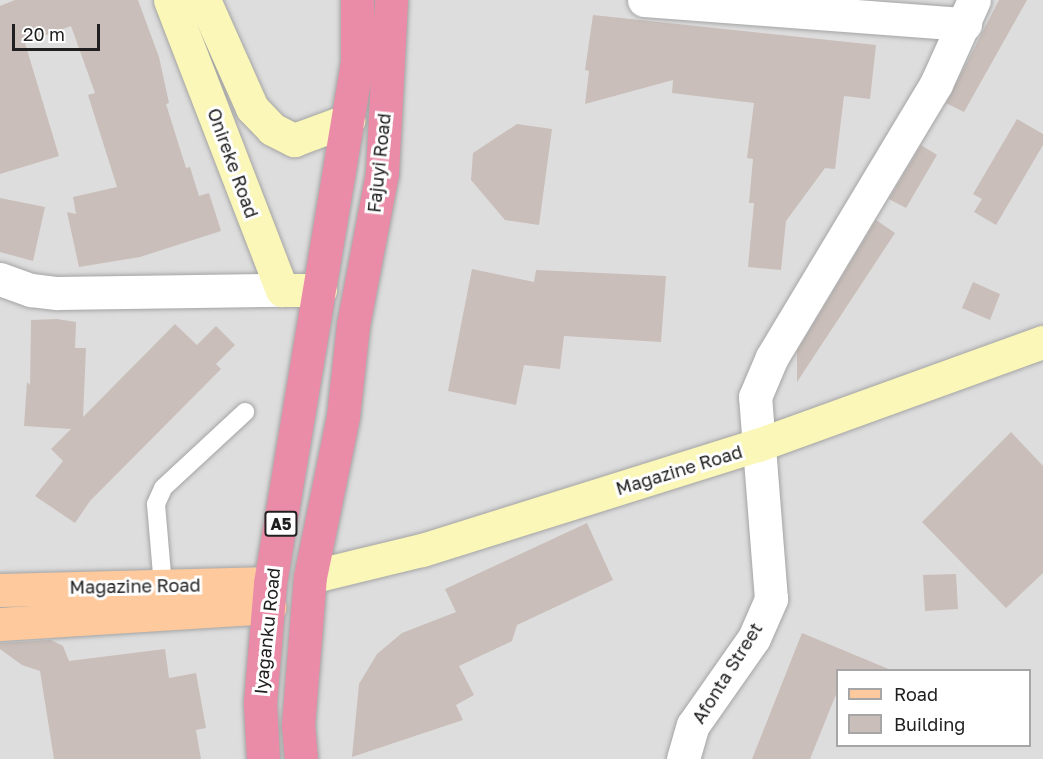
<!DOCTYPE html>
<html>
<head>
<meta charset="utf-8">
<style>
	body { margin:0 }
	#map { position:relative; width:1043px; height:759px; overflow:hidden; background:#f1ece6; font-family:"Golos Text",sans-serif }
	div>[style] { position:absolute }
	.residential>* { inset:0; background:#dedddd }
	.building>* { inset:0; background:#c9beb9 }
	.roads { filter:drop-shadow(0 0 2px #a4a4a4) drop-shadow(0 0 2px #a4a4a4) }
	.lane>* { height:18px; margin:-9px; padding:0 9px; transform-origin:9px; border-radius:9px; background:#fff }
	.street>* { height:33px; margin:-16.5px; padding:0 16.5px; transform-origin:16.5px; border-radius:16.5px; background:#fff }
	.secondary>* { height:33px; margin:-16.5px; padding:0 16.5px; transform-origin:16.5px; border-radius:16.5px; background:#fbf7b9 }
	.primary>* { height:33px; margin:-16.5px; padding:0 16.5px; transform-origin:16.5px; border-radius:16.5px; background:#feca9d }
	.highway>* { height:33px; margin:-16.5px; padding:0 16.5px; transform-origin:16.5px; border-radius:16.5px; background:#ea8ca7 }
	span { translate:-50% -50%; white-space:nowrap; text-align:center; line-height:1.15; -webkit-text-stroke:6px #fff; paint-order:stroke }
	.shield-label span { padding:2px 4px; background:#fff; border:2px solid; border-radius:4px; -webkit-text-stroke-width:0 }
	.shield-label { font-size:16px; color:#202020; font-weight:700 }
	.street-label { font-size:18px; color:#202020 }
	.legend { position:absolute; left:836px; top:669px; width:195px; height:78px; box-sizing:border-box; background:#fff; border:2px solid #a6a6a6; margin:0; padding:8px 10px; list-style:none; font-size:18px; color:#202020 }
	.legend li { display:flex; align-items:center; gap:12px; height:30px }
	.legend b { width:30px; border:2px solid #a6a6a6 }
	.scale { position:absolute; left:12px; top:24px; width:88px; height:27px; box-sizing:border-box; border:3px solid #202020; border-top:0; padding-left:8px; font-size:18px; line-height:21px; white-space:nowrap; color:#202020; -webkit-text-stroke:4px #fff; paint-order:stroke }
</style>
</head>
<body>
<div id="map">
	<div class="residential">
		<div style="clip-path:polygon(evenodd,0 0,1043px 0,1043px 759px,0 759px,0 0,838px 670px,1030px 670px,1030px 746px,838px 746px,838px 670px)"></div>
	</div>
	<div class="building">
		<div style="clip-path:polygon(15px 0,138px 0,159px 57px,169px 103px,166px 104px,186px 168px,190px 167px,199px 196px,209px 193px,221px 231px,140px 257px,79px 267px,67px 212px,76px 214px,73px 197px,117px 187px,88px 95px,95px 93px,71px 26px,25px 43px,59px 156px,0 174px,0 6px)"></div>
		<div style="clip-path:polygon(999px 0,1027px 0,964px 112px,946px 103px)"></div>
		<div style="clip-path:polygon(593px 15px,876px 45px,870px 99px,844px 96px,835px 169px,825px 168px,786px 221px,781px 270px,748px 267px,754px 203px,749px 203px,753px 159px,747px 158px,754px 103px,672px 93px,673px 80px,585px 104px,589px 71px,585px 70px)"></div>
		<div style="clip-path:polygon(1017px 119px,1043px 134px,1043px 145px,996px 225px,974px 212px,982px 199px,973px 194px)"></div>
		<div style="clip-path:polygon(517px 124px,552px 129px,539px 225px,505px 220px,471px 180px,473px 153px)"></div>
		<div style="clip-path:polygon(921px 145px,937px 155px,906px 208px,889px 199px)"></div>
		<div style="clip-path:polygon(0 198px,45px 207px,33px 261px,0 252px)"></div>
		<div style="clip-path:polygon(876px 220px,895px 233px,797px 382px,797px 351px)"></div>
		<div style="clip-path:polygon(472px 269px,534px 282px,536px 270px,666px 276px,661px 342px,564px 336px,560px 369px,524px 365px,516px 405px,448px 391px)"></div>
		<div style="clip-path:polygon(973px 282px,1000px 294px,990px 320px,962px 308px)"></div>
		<div style="clip-path:polygon(57px 319px,76px 322px,75px 348px,86px 348px,83px 417px,175px 324px,197px 345px,216px 326px,235px 345px,216px 364px,221px 369px,90px 501px,75px 523px,35px 496px,63px 461px,51px 449px,71px 429px,24px 426px,27px 382px,30px 385px,31px 320px)"></div>
		<div style="clip-path:polygon(1011px 432px,1043px 466px,1043px 573px,1006px 608px,922px 522px)"></div>
		<div style="clip-path:polygon(587px 523px,613px 580px,517px 625px,512px 641px,459px 666px,474px 695px,456px 705px,463px 720px,352px 757px,359px 684px,377px 654px,402px 633px,456px 612px,445px 589px)"></div>
		<div style="clip-path:polygon(956px 574px,958px 609px,925px 611px,923px 575px)"></div>
		<div style="clip-path:polygon(802px 633px,891px 670px,837px 670px,837px 692px,810px 759px,752px 759px)"></div>
		<div style="clip-path:polygon(51px 640px,63px 646px,69px 661px,165px 649px,169px 678px,196px 673px,206px 728px,196px 730px,201px 759px,54px 759px,40px 671px,22px 665px,0 649px,0 643px)"></div>
	</div>
	<div class="roads">
		<div class="lane">
			<div style="left:163px;top:586px;width:82px;rotate:-94.9deg"></div>
			<div style="left:156px;top:504px;width:17px;rotate:-66deg"></div>
			<div style="left:163px;top:488px;width:112px;rotate:-42.8deg"></div>
		</div>
		<div class="street">
			<div style="left:644px;top:0;width:322px;rotate:4.3deg"></div>
			<div style="left:0;top:279px;width:33px;rotate:20deg"></div>
			<div style="left:31px;top:290px;width:26px;rotate:7deg"></div>
			<div style="left:57px;top:293px;width:225px;rotate:-0.8deg"></div>
			<div style="left:683px;top:759px;width:35px;rotate:-74deg"></div>
			<div style="left:693px;top:725px;width:106px;rotate:-55deg"></div>
			<div style="left:754px;top:638px;width:43px;rotate:-66.4deg"></div>
			<div style="left:771px;top:599px;width:203px;rotate:-94.5deg"></div>
			<div style="left:755px;top:397px;width:43px;rotate:-67deg"></div>
			<div style="left:772px;top:357px;width:318px;rotate:-59deg"></div>
			<div style="left:936px;top:84px;width:92px;rotate:-65.7deg"></div>
		</div>
		<div class="secondary">
			<div style="left:170px;top:0;width:311px;rotate:68.9deg"></div>
			<div style="left:282px;top:290px;width:38px"></div>
			<div style="left:204px;top:0;width:118px;rotate:66deg"></div>
			<div style="left:252px;top:108px;width:29px;rotate:46deg"></div>
			<div style="left:272px;top:129px;width:25px;rotate:27deg"></div>
			<div style="left:294px;top:140px;width:58px;rotate:-20.3deg"></div>
			<div style="left:310px;top:577px;width:115px;rotate:-13.6deg"></div>
			<div style="left:422px;top:550px;width:352px;rotate:-17.4deg"></div>
			<div style="left:758px;top:445px;width:303px;rotate:-19.9deg"></div>
		</div>
		<div class="primary">
			<div style="left:0;top:590px;width:270px;rotate:-1.5deg"></div>
			<div style="left:0;top:624px;width:270px;rotate:-3.6deg"></div>
		</div>
		<div class="highway">
			<div style="left:263px;top:759px;width:56px;rotate:-93.1deg"></div>
			<div style="left:260px;top:703px;width:120px;rotate:-85.2deg"></div>
			<div style="left:270px;top:583px;width:528px;rotate:-80.52deg"></div>
			<div style="left:357px;top:62px;width:62px;rotate:-90deg"></div>
			<div style="left:301px;top:759px;width:34px;rotate:-95deg"></div>
			<div style="left:298px;top:725px;width:148px;rotate:-85.4deg"></div>
			<div style="left:310px;top:577px;width:164px;rotate:-78.4deg"></div>
			<div style="left:343px;top:416px;width:92px;rotate:-83.7deg"></div>
			<div style="left:353px;top:325px;width:155px;rotate:-79.2deg"></div>
			<div style="left:382px;top:173px;width:173px;rotate:-87deg"></div>
		</div>
	</div>
	<div class="shield-label">
		<span style="left:281px;top:524px">A5</span>
	</div>
	<div class="street-label">
		<span style="left:233px;top:163px;rotate:70deg">Onireke Road</span>
		<span style="left:379px;top:163px;rotate:-84deg">Fajuyi Road</span>
		<span style="left:679px;top:470px;rotate:-17deg">Magazine Road</span>
		<span style="left:135px;top:586px;rotate:-1deg">Magazine Road</span>
		<span style="left:267px;top:631px;rotate:-84deg">Iyaganku Road</span>
		<span style="left:727px;top:673px;rotate:-58deg">Afonta Street</span>
	</div>
	<ul class="legend">
	<li><b style="height:8px;background:#feca9d"></b>Road</li>
	<li><b style="height:16px;background:#c9beb9"></b>Building</li>
	</ul>
	<div class="scale">20 m</div>
</div>
</body>
</html>
